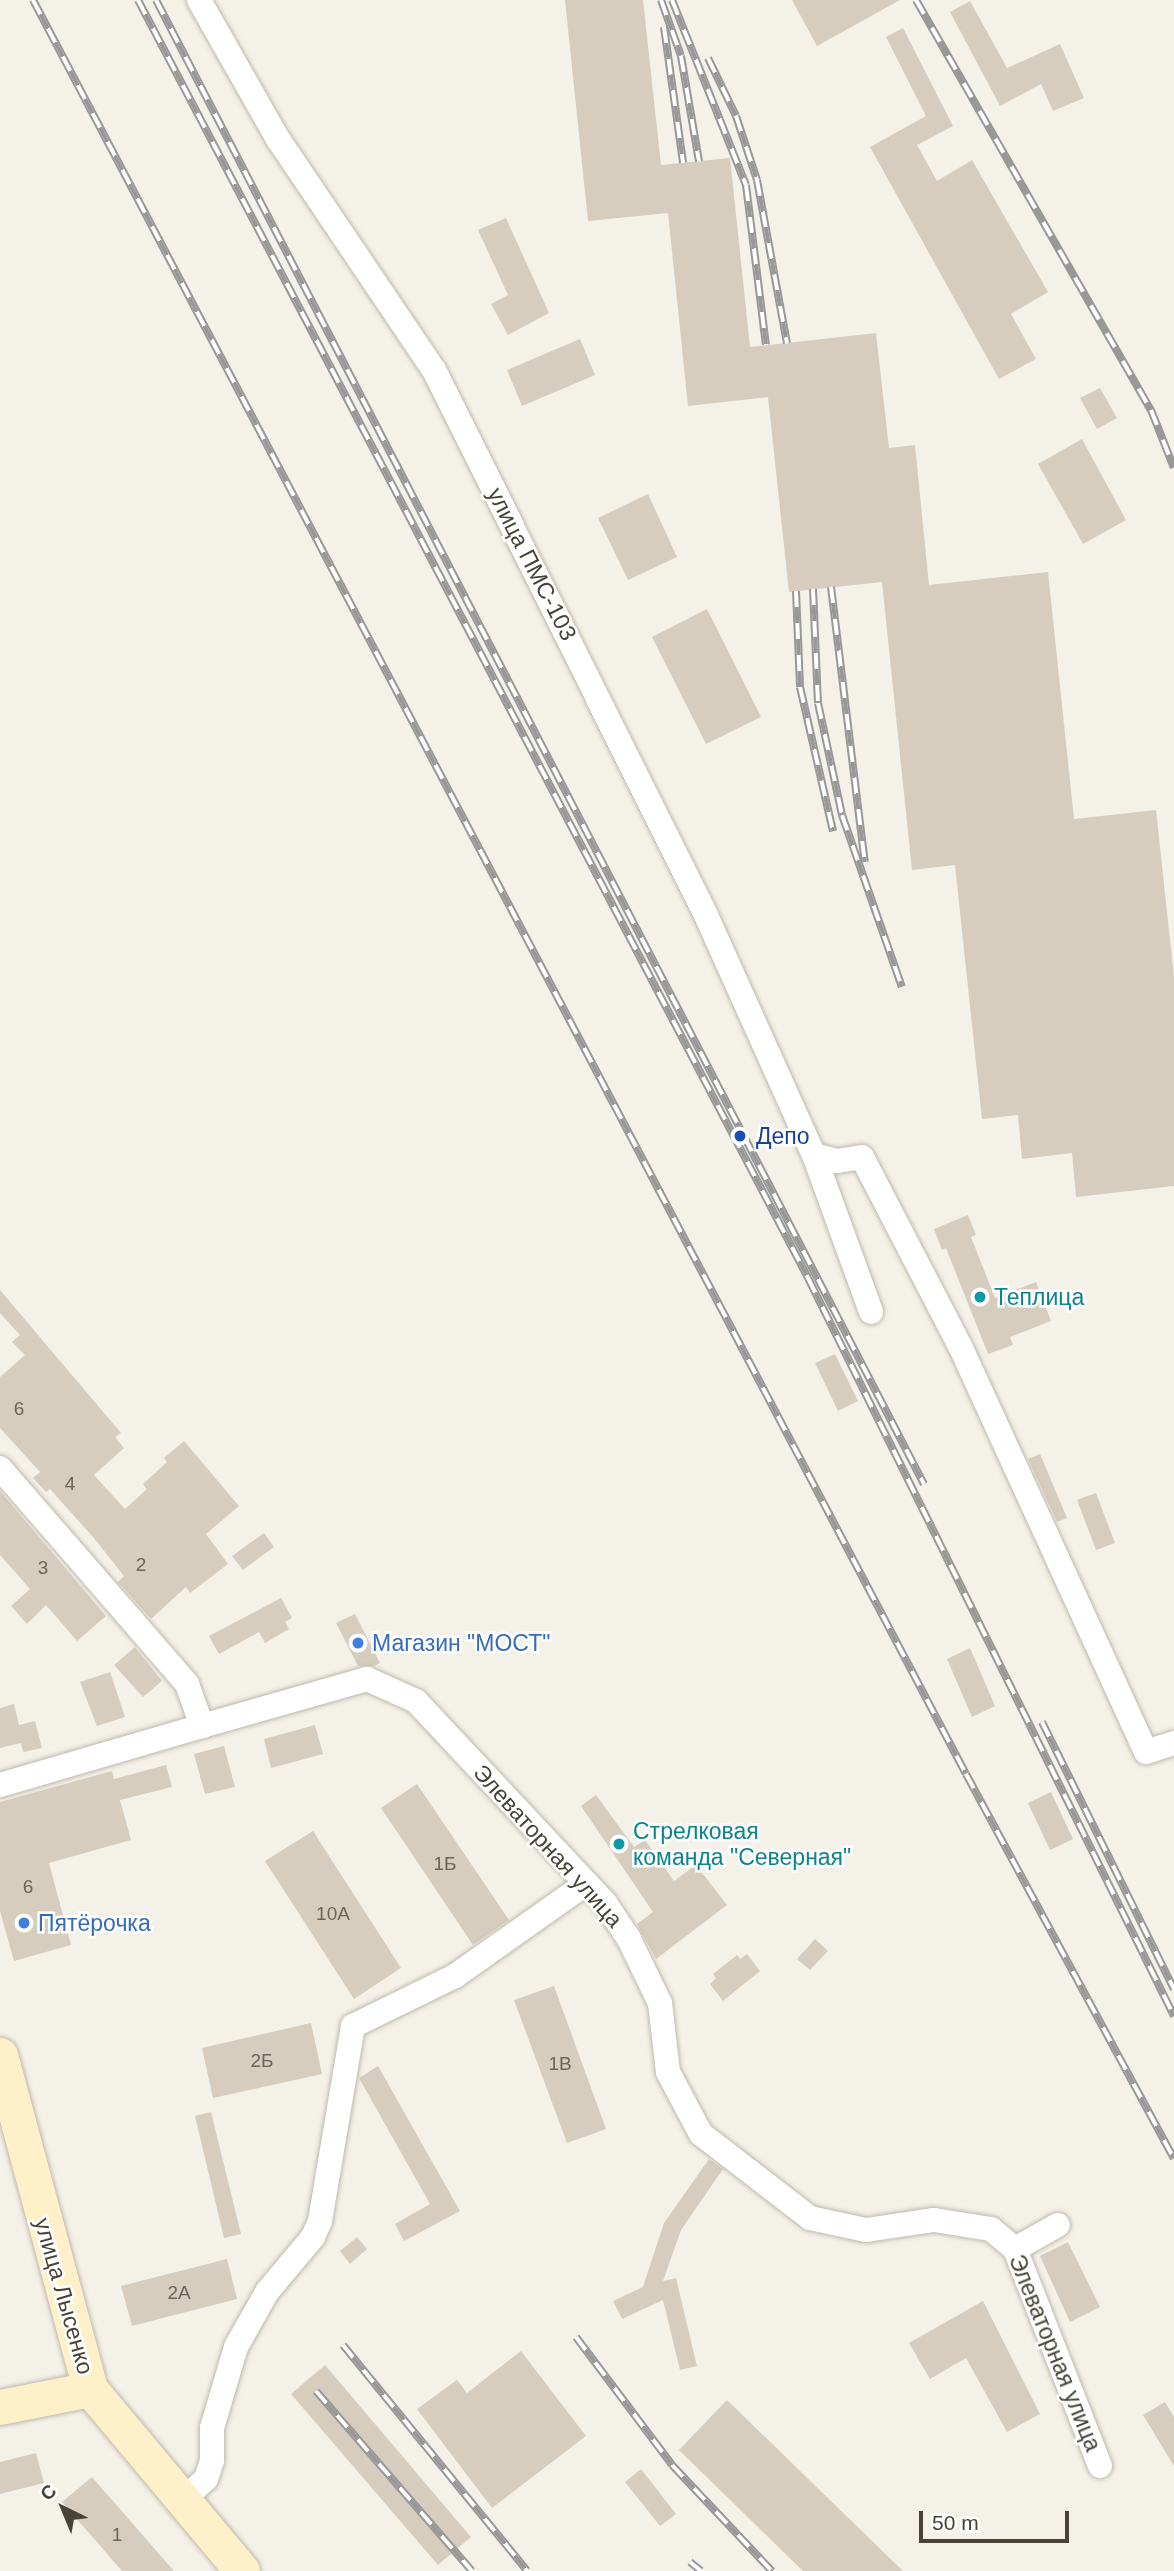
<!DOCTYPE html>
<html>
<head>
<meta charset="utf-8">
<style>
	body { margin:0 }
	#map { position:relative; width:1174px; height:2571px; overflow:hidden; background:#f4f1e9; font-family:Helvetica,sans-serif }
	div>[style] { position:absolute }
	.building>* { inset:0; background:#d6cdbf }
	.roads { filter:drop-shadow(0 0 2px #c0b9ac) drop-shadow(0 0 2px #c0b9ac) }
	.street>* { height:24px; margin:-12px; padding:0 12px; transform-origin:12px; border-radius:12px; background:#fff }
	.secondary>* { height:35px; margin:-17.5px; padding:0 17.5px; transform-origin:17.5px; border-radius:17.5px; background:#fef1ca }
	.rail>* { height:8px; margin-top:-4px; transform-origin:0; background:repeating-linear-gradient(90deg,#fff 0 16px,#989898 0 32px); box-sizing:border-box; border-block:2px solid #989898 }
	.dots>* { width:19px; height:19px; translate:-50% -50%; box-sizing:border-box; border:4px solid #fff; border-radius:50% }
	span { translate:-50% -50%; white-space:nowrap; text-align:center; line-height:1.15; -webkit-text-stroke:5px #fff; paint-order:stroke }
	.number-label { font-size:19px; color:#6c6559 }
	.number-label span { -webkit-text-stroke-width:0 }
	.street-label { font-size:23px; color:#484237 }
	.transit-label { font-size:23px; color:#164399 }
	.left { translate:0 -50%; text-align:left }
	.culture-label { font-size:23px; color:#0d838f }
	.shop-label { font-size:23px; color:#366cbe }
	.north { position:absolute; left:28px; top:2473px; width:70px; height:70px; -webkit-text-stroke:5px #fff; paint-order:stroke; rotate:317deg; font-size:19px; font-weight:700; line-height:28px; text-align:center; color:#484237 }
	.north::after { content:''; display:block; margin:auto; width:24px; height:32px; background:#484237; clip-path:polygon(50% 0,100% 100%,50% 72%,0 100%) }
	.scale { position:absolute; left:919px; top:2511px; width:150px; height:32px; box-sizing:border-box; border:4px solid #484237; border-top:0; padding-left:9px; font-size:21px; line-height:24px; white-space:nowrap; color:#484237; -webkit-text-stroke:5px #fff; paint-order:stroke }
</style>
</head>
<body>
<div id="map">
	<div class="building">
		<div style="clip-path:polygon(565px 0,643px 0,661px 165px,730px 158px,750px 347px,876px 333px,889px 448px,915px 445px,929px 585px,1048px 572px,1074px 819px,1156px 810px,1174px 977px,1174px 1186px,1076px 1197px,1072px 1153px,1022px 1159px,1018px 1115px,982px 1119px,955px 865px,912px 870px,882px 582px,789px 592px,768px 397px,688px 406px,668px 213px,588px 221px)"></div>
		<div style="clip-path:polygon(792px 0,900px 0,817px 46px)"></div>
		<div style="clip-path:polygon(970px 1px,1007px 68px,1060px 44px,1084px 98px,1053px 111px,1041px 84px,1000px 106px,950px 12px)"></div>
		<div style="clip-path:polygon(903px 28px,953px 126px,917px 145px,937px 181px,972px 160px,1048px 292px,1011px 314px,1036px 359px,999px 379px,870px 147px,926px 116px,886px 37px)"></div>
		<div style="clip-path:polygon(506px 218px,549px 313px,508px 335px,491px 304px,508px 295px,478px 230px)"></div>
		<div style="clip-path:polygon(580px 339px,595px 375px,522px 406px,507px 370px)"></div>
		<div style="clip-path:polygon(1100px 388px,1117px 418px,1097px 429px,1080px 398px)"></div>
		<div style="clip-path:polygon(1082px 439px,1126px 520px,1083px 544px,1038px 464px)"></div>
		<div style="clip-path:polygon(648px 494px,677px 557px,628px 580px,598px 518px)"></div>
		<div style="clip-path:polygon(707px 609px,761px 717px,706px 744px,652px 637px)"></div>
		<div style="clip-path:polygon(968px 1215px,976px 1235px,971px 1237px,995px 1298px,1036px 1282px,1051px 1321px,1010px 1337px,1013px 1345px,988px 1354px,946px 1248px,942px 1250px,934px 1229px)"></div>
		<div style="clip-path:polygon(0 1290px,121px 1433px,115px 1437px,124px 1448px,94px 1475px,125px 1509px,147px 1489px,143px 1484px,167px 1462px,164px 1458px,184px 1441px,239px 1506px,206px 1534px,228px 1564px,190px 1593px,186px 1587px,151px 1619px,118px 1582px,124px 1576px,93px 1537px,50px 1489px,46px 1492px,33px 1478px,40px 1472px,0 1428px,0 1377px,25px 1355px,12px 1342px,20px 1335px,0 1313px)"></div>
		<div style="clip-path:polygon(835px 1354px,858px 1401px,838px 1411px,815px 1363px)"></div>
		<div style="clip-path:polygon(1040px 1454px,1067px 1518px,1057px 1522px,1028px 1459px)"></div>
		<div style="clip-path:polygon(0 1491px,106px 1616px,77px 1641px,46px 1605px,27px 1624px,11px 1606px,30px 1589px,0 1555px)"></div>
		<div style="clip-path:polygon(1096px 1493px,1115px 1543px,1096px 1550px,1077px 1500px)"></div>
		<div style="clip-path:polygon(264px 1533px,274px 1547px,243px 1570px,232px 1556px)"></div>
		<div style="clip-path:polygon(281px 1598px,292px 1618px,285px 1622px,289px 1629px,265px 1643px,259px 1632px,219px 1654px,209px 1636px)"></div>
		<div style="clip-path:polygon(355px 1614px,380px 1663px,374px 1666px,358px 1666px,336px 1623px)"></div>
		<div style="clip-path:polygon(135px 1647px,162px 1681px,143px 1697px,114px 1665px)"></div>
		<div style="clip-path:polygon(970px 1648px,995px 1706px,972px 1717px,947px 1659px)"></div>
		<div style="clip-path:polygon(110px 1672px,125px 1717px,97px 1726px,80px 1682px)"></div>
		<div style="clip-path:polygon(14px 1704px,19px 1725px,35px 1721px,42px 1748px,23px 1752px,21px 1743px,0 1748px,0 1708px)"></div>
		<div style="clip-path:polygon(315px 1725px,323px 1754px,271px 1768px,264px 1739px)"></div>
		<div style="clip-path:polygon(224px 1746px,235px 1787px,205px 1794px,194px 1754px)"></div>
		<div style="clip-path:polygon(166px 1765px,172px 1787px,120px 1800px,131px 1840px,49px 1863px,71px 1945px,14px 1961px,0 1911px,0 1802px,112px 1771px,114px 1779px)"></div>
		<div style="clip-path:polygon(417px 1784px,509px 1920px,473px 1945px,381px 1808px)"></div>
		<div style="clip-path:polygon(1051px 1792px,1073px 1839px,1050px 1850px,1028px 1803px)"></div>
		<div style="clip-path:polygon(596px 1795px,634px 1847px,645px 1840px,674px 1881px,696px 1865px,727px 1905px,656px 1959px,637px 1924px,653px 1912px,581px 1806px)"></div>
		<div style="clip-path:polygon(313px 1831px,401px 1968px,354px 1999px,265px 1861px)"></div>
		<div style="clip-path:polygon(815px 1939px,828px 1951px,810px 1970px,797px 1959px)"></div>
		<div style="clip-path:polygon(747px 1954px,760px 1971px,723px 2001px,710px 1984px,716px 1978px,713px 1974px,737px 1955px,740px 1959px)"></div>
		<div style="clip-path:polygon(554px 1986px,606px 2129px,567px 2143px,514px 2000px)"></div>
		<div style="clip-path:polygon(311px 2023px,322px 2074px,213px 2098px,202px 2048px)"></div>
		<div style="clip-path:polygon(378px 2066px,460px 2211px,404px 2241px,395px 2224px,430px 2204px,359px 2078px)"></div>
		<div style="clip-path:polygon(211px 2112px,241px 2234px,224px 2238px,195px 2116px)"></div>
		<div style="clip-path:polygon(709px 2159px,723px 2169px,681px 2230px,663px 2281px,676px 2278px,697px 2366px,680px 2370px,663px 2300px,622px 2319px,613px 2301px,643px 2287px,664px 2223px)"></div>
		<div style="clip-path:polygon(357px 2237px,367px 2249px,350px 2264px,340px 2251px)"></div>
		<div style="clip-path:polygon(1068px 2242px,1100px 2307px,1070px 2322px,1040px 2256px)"></div>
		<div style="clip-path:polygon(227px 2259px,237px 2299px,132px 2326px,121px 2286px)"></div>
		<div style="clip-path:polygon(983px 2301px,1040px 2414px,1007px 2432px,966px 2358px,930px 2379px,909px 2343px)"></div>
		<div style="clip-path:polygon(521px 2351px,586px 2436px,492px 2508px,417px 2409px,457px 2380px,467px 2393px)"></div>
		<div style="clip-path:polygon(325px 2365px,471px 2537px,438px 2565px,291px 2394px)"></div>
		<div style="clip-path:polygon(727px 2400px,903px 2571px,803px 2571px,679px 2450px)"></div>
		<div style="clip-path:polygon(1165px 2402px,1174px 2417px,1174px 2466px,1143px 2415px)"></div>
		<div style="clip-path:polygon(36px 2453px,44px 2483px,0 2494px,0 2462px)"></div>
		<div style="clip-path:polygon(641px 2469px,676px 2514px,660px 2526px,625px 2482px)"></div>
		<div style="clip-path:polygon(92px 2477px,174px 2571px,122px 2571px,62px 2502px)"></div>
	</div>
	<div class="roads">
		<div class="street">
			<div style="left:199px;top:0;width:160px;rotate:60.4deg"></div>
			<div style="left:278px;top:139px;width:279px;rotate:56deg"></div>
			<div style="left:434px;top:370px;width:607px;rotate:63.48deg"></div>
			<div style="left:705px;top:913px;width:265px;rotate:65.8deg"></div>
			<div style="left:814px;top:1155px;width:167px;rotate:70deg"></div>
			<div style="left:814px;top:1155px;width:24px;rotate:15deg"></div>
			<div style="left:837px;top:1161px;width:25px;rotate:-9deg"></div>
			<div style="left:862px;top:1157px;width:215px;rotate:62.6deg"></div>
			<div style="left:961px;top:1348px;width:444px;rotate:65.4deg"></div>
			<div style="left:1146px;top:1752px;width:29px;rotate:-18deg"></div>
			<div style="left:0;top:1468px;width:286px;rotate:49.1deg"></div>
			<div style="left:187px;top:1684px;width:45px;rotate:70.3deg"></div>
			<div style="left:202px;top:1726px;width:172px;rotate:-15.9deg"></div>
			<div style="left:367px;top:1679px;width:54px;rotate:24.2deg"></div>
			<div style="left:416px;top:1701px;width:277px;rotate:46.9deg"></div>
			<div style="left:605px;top:1903px;width:43px;rotate:56.3deg"></div>
			<div style="left:629px;top:1939px;width:71px;rotate:64.2deg"></div>
			<div style="left:660px;top:2003px;width:69px;rotate:83.4deg"></div>
			<div style="left:668px;top:2072px;width:70px;rotate:62deg"></div>
			<div style="left:701px;top:2134px;width:138px;rotate:37.6deg"></div>
			<div style="left:810px;top:2218px;width:57px;rotate:12.1deg"></div>
			<div style="left:866px;top:2230px;width:69px;rotate:-8.4deg"></div>
			<div style="left:934px;top:2220px;width:58px;rotate:9deg"></div>
			<div style="left:991px;top:2229px;width:31px;rotate:40deg"></div>
			<div style="left:1015px;top:2249px;width:233px;rotate:68.6deg"></div>
			<div style="left:0;top:1785px;width:210px;rotate:-16.3deg"></div>
			<div style="left:1015px;top:2249px;width:49px;rotate:-29.2deg"></div>
			<div style="left:182px;top:2501px;width:33px;rotate:-43deg"></div>
			<div style="left:206px;top:2479px;width:19px;rotate:-72deg"></div>
			<div style="left:212px;top:2461px;width:33px;rotate:-90deg"></div>
			<div style="left:212px;top:2428px;width:84px;rotate:-73.5deg"></div>
			<div style="left:236px;top:2347px;width:63px;rotate:-60.6deg"></div>
			<div style="left:267px;top:2292px;width:72px;rotate:-50.1deg"></div>
			<div style="left:313px;top:2237px;width:17px;rotate:-66deg"></div>
			<div style="left:320px;top:2221px;width:198px;rotate:-80.4deg"></div>
			<div style="left:353px;top:2026px;width:114px;rotate:-26.1deg"></div>
			<div style="left:455px;top:1976px;width:161px;rotate:-35.2deg"></div>
		</div>
		<div class="secondary">
			<div style="left:0;top:2055px;width:346px;rotate:74.9deg"></div>
			<div style="left:90px;top:2389px;width:237px;rotate:50.1deg"></div>
			<div style="left:0;top:2407px;width:92px;rotate:-11.3deg"></div>
		</div>
	</div>
	<div class="rail">
		<div style="left:33px;top:0;width:2004px;rotate:62.26deg"></div>
		<div style="left:966px;top:1774px;width:437px;rotate:61.6deg"></div>
		<div style="left:138px;top:0;width:1443px;rotate:62.33deg"></div>
		<div style="left:808px;top:1278px;width:824px;rotate:63.62deg"></div>
		<div style="left:156px;top:0;width:1671px;rotate:62.64deg"></div>
		<div style="left:661px;top:0;width:59px;rotate:70.3deg"></div>
		<div style="left:681px;top:56px;width:107px;rotate:80.3deg"></div>
		<div style="left:672px;top:0;width:199px;rotate:68.2deg"></div>
		<div style="left:746px;top:185px;width:161px;rotate:82.9deg"></div>
		<div style="left:916px;top:0;width:473px;rotate:60.2deg"></div>
		<div style="left:1151px;top:410px;width:62px;rotate:68.4deg"></div>
		<div style="left:664px;top:27px;width:137px;rotate:82deg"></div>
		<div style="left:708px;top:58px;width:64px;rotate:64.2deg"></div>
		<div style="left:736px;top:116px;width:67px;rotate:71.8deg"></div>
		<div style="left:757px;top:180px;width:166px;rotate:79.6deg"></div>
		<div style="left:831px;top:587px;width:277px;rotate:83deg"></div>
		<div style="left:813px;top:589px;width:114px;rotate:87.5deg"></div>
		<div style="left:818px;top:703px;width:115px;rotate:77.9deg"></div>
		<div style="left:842px;top:815px;width:182px;rotate:70.8deg"></div>
		<div style="left:796px;top:591px;width:96px;rotate:87.6deg"></div>
		<div style="left:800px;top:687px;width:148px;rotate:77.1deg"></div>
		<div style="left:1042px;top:1722px;width:298px;rotate:63.7deg"></div>
		<div style="left:576px;top:2337px;width:160px;rotate:53.1deg"></div>
		<div style="left:672px;top:2465px;width:146px;rotate:46.7deg"></div>
		<div style="left:343px;top:2345px;width:291px;rotate:50.8deg"></div>
		<div style="left:316px;top:2391px;width:238px;rotate:49.1deg"></div>
		<div style="left:690px;top:2562px;width:14px;rotate:39deg"></div>
	</div>
	<div class="dots">
		<div style="left:740px;top:1136px;background:#1a4fb4"></div>
		<div style="left:980px;top:1297px;background:#0f9aa8"></div>
		<div style="left:358px;top:1643px;background:#3f7fe0"></div>
		<div style="left:619px;top:1844px;background:#0f9aa8"></div>
		<div style="left:24px;top:1923px;background:#3f7fe0"></div>
	</div>
	<div class="number-label">
		<span style="left:19px;top:1409px">6</span>
		<span style="left:70px;top:1484px">4</span>
		<span style="left:141px;top:1565px">2</span>
		<span style="left:43px;top:1568px">3</span>
		<span style="left:445px;top:1864px">1Б</span>
		<span style="left:28px;top:1887px">6</span>
		<span style="left:333px;top:1914px">10А</span>
		<span style="left:262px;top:2061px">2Б</span>
		<span style="left:560px;top:2064px">1В</span>
		<span style="left:179px;top:2293px">2А</span>
		<span style="left:117px;top:2535px">1</span>
	</div>
	<div class="street-label">
		<span style="left:532px;top:564px;rotate:63deg">улица ПМС-103</span>
		<span style="left:548px;top:1846px;rotate:48deg">Элеваторная улица</span>
		<span style="left:64px;top:2296px;rotate:74deg">улица Лысенко</span>
		<span style="left:1055px;top:2353px;rotate:68deg">Элеваторная улица</span>
	</div>
	<div class="transit-label">
		<span class="left" style="left:756px;top:1136px">Депо</span>
	</div>
	<div class="culture-label">
		<span class="left" style="left:994px;top:1297px">Теплица</span>
		<span class="left" style="left:633px;top:1844px">Стрелковая<br>команда "Северная"</span>
	</div>
	<div class="shop-label">
		<span class="left" style="left:372px;top:1643px">Магазин "МОСТ"</span>
		<span class="left" style="left:38px;top:1923px">Пятёрочка</span>
	</div>
	<div class="north">С</div>
	<div class="scale">50 m</div>
</div>
</body>
</html>
